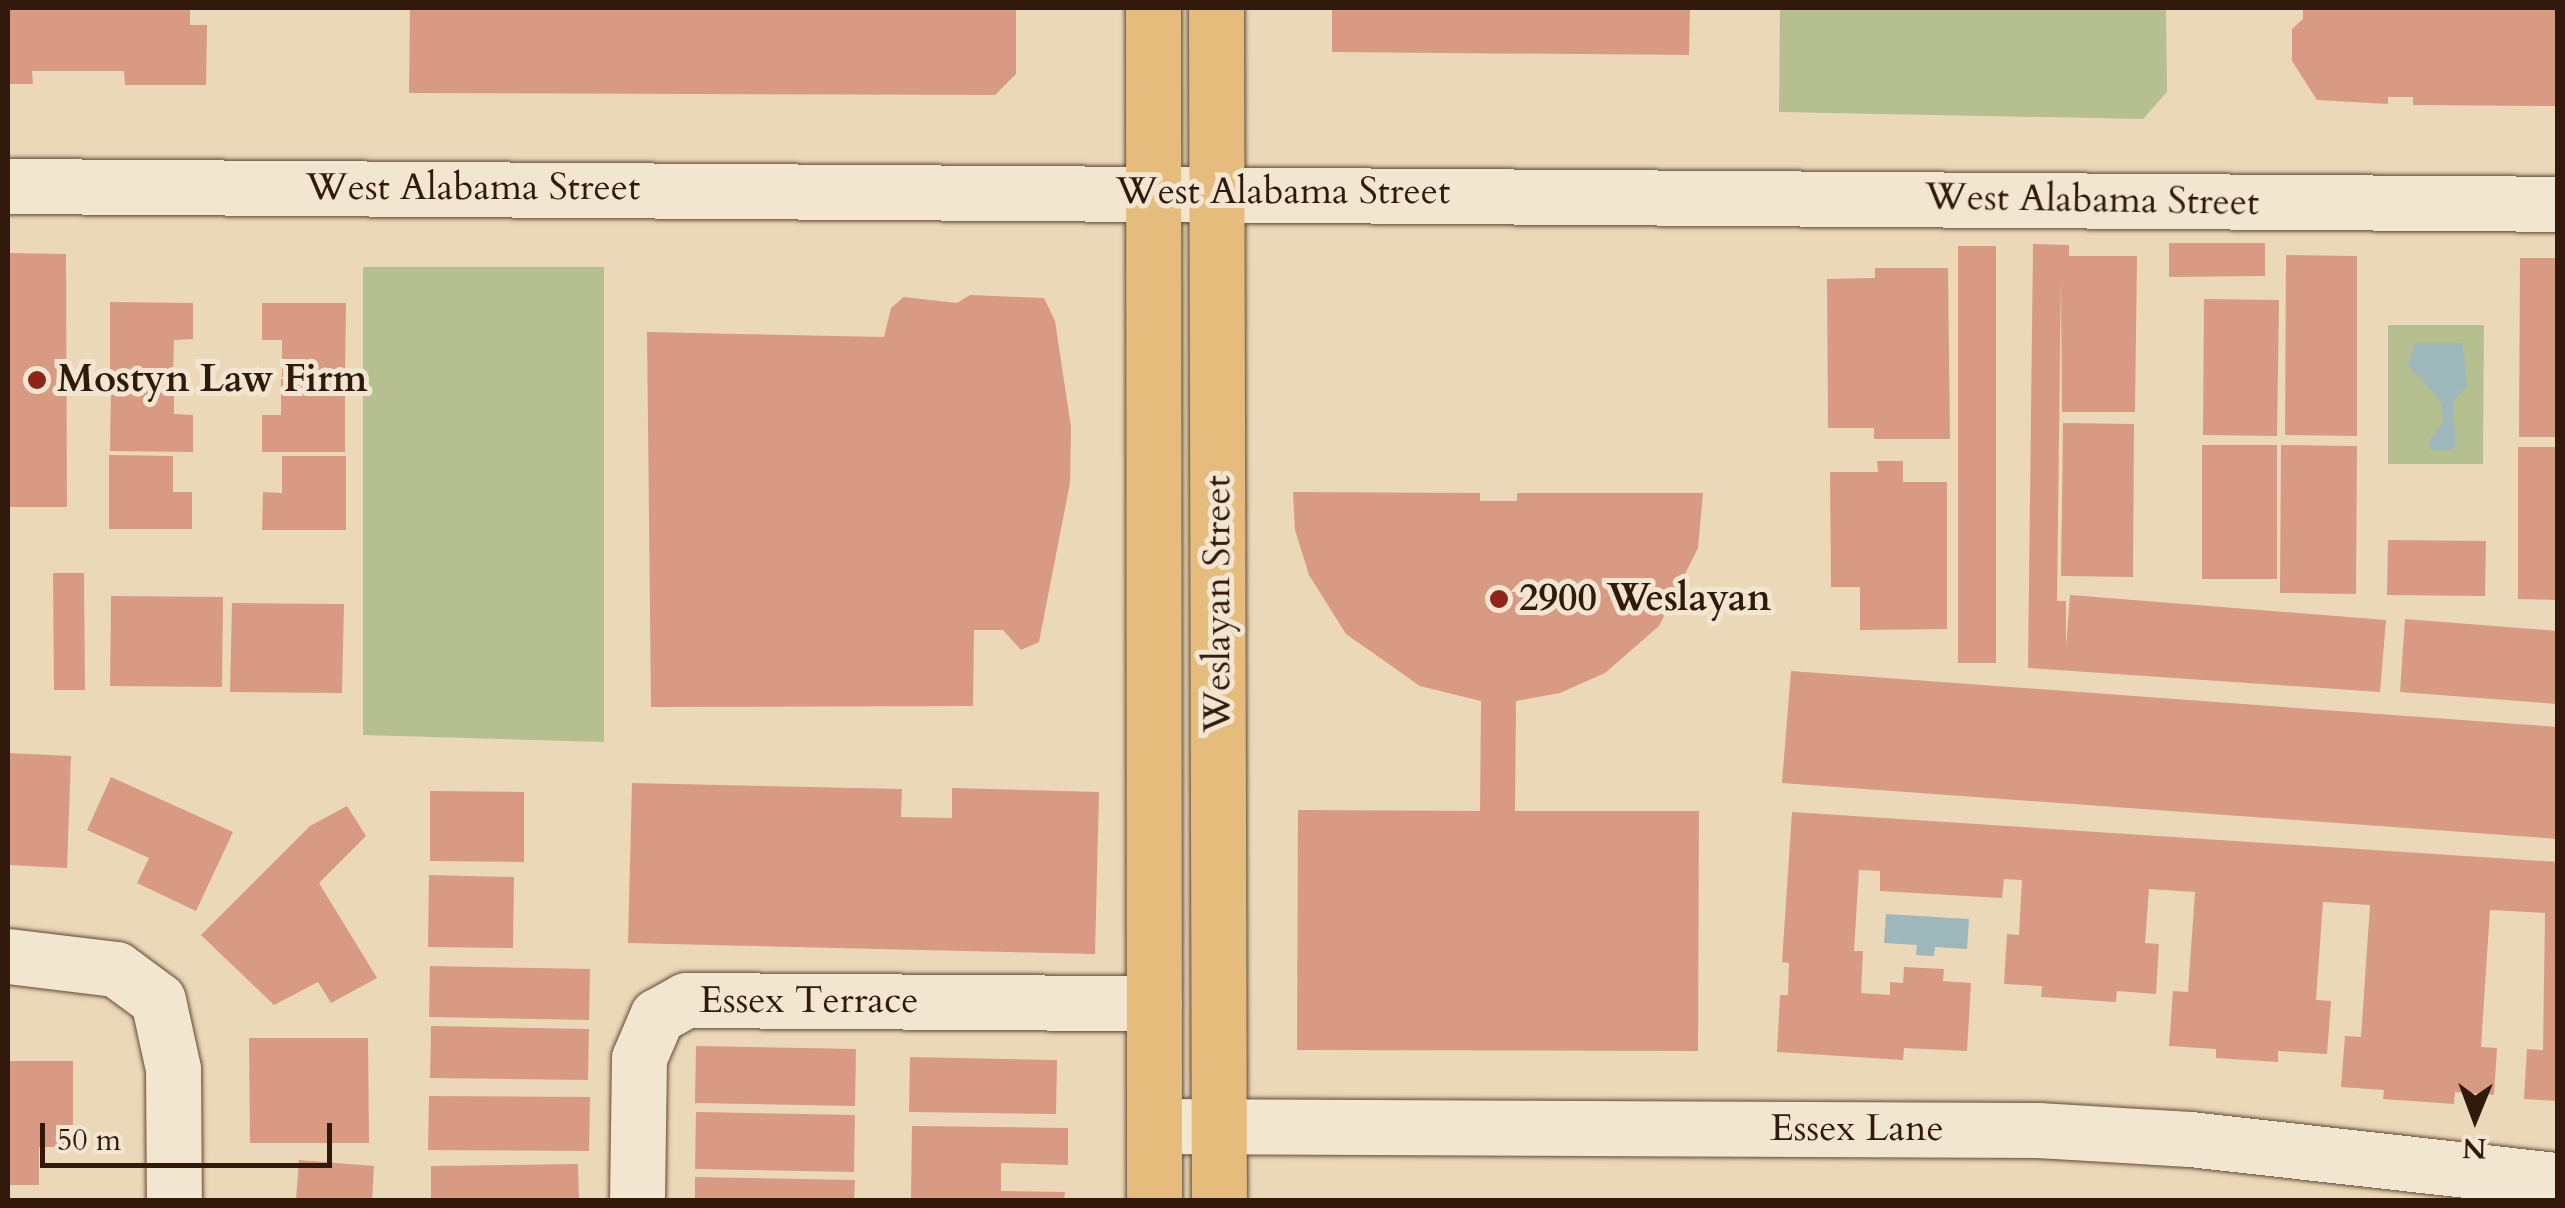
<!DOCTYPE html>
<html>
<head>
<meta charset="utf-8">
<style>
	body { margin:0 }
	#map { position:relative; width:2565px; height:1208px; overflow:hidden; background:#ebd8b8; font-family:Cardo,serif }
	div>[style] { position:absolute }
	.green>* { inset:0; background:#b6bf90 }
	.water>* { inset:0; background:#9eb7ba }
	.building>* { inset:0; background:#d99a83 }
	.roads { filter:drop-shadow(0 0 2px #604936) drop-shadow(0 0 2px #604936) }
	.minor>* { height:55px; margin:-27.5px; padding:0 27.5px; transform-origin:27.5px; border-radius:27.5px; background:#f2e6d1 }
	.major>* { height:55px; margin:-27.5px; padding:0 27.5px; transform-origin:27.5px; border-radius:27.5px; background:#e6bc7c }
	.dots>* { width:28px; height:28px; translate:-50% -50%; box-sizing:border-box; border:5px solid #f2e6d1; border-radius:50% }
	span { translate:-50% -50%; white-space:nowrap; text-align:center; line-height:1.15; -webkit-text-stroke:10px #f2e6d1; paint-order:stroke }
	.street-label { font-size:38px; color:#31190b }
	.poi-label { font-size:38px; color:#31190b; font-weight:700 }
	.left { translate:0 -50%; text-align:left }
	.frame { position:absolute; inset:0; border:10px solid #31190b; pointer-events:none }
	.north { position:absolute; left:2425px; top:1068px; width:100px; height:100px; -webkit-text-stroke:8px #f2e6d1; paint-order:stroke; rotate:181deg; font-size:28px; font-weight:700; line-height:40px; text-align:center; color:#31190b }
	.north::after { content:''; display:block; margin:auto; width:35px; height:45px; background:#31190b; clip-path:polygon(50% 0,100% 100%,50% 72%,0 100%) }
	.scale { position:absolute; left:40px; top:1123px; width:292px; height:45px; box-sizing:border-box; border:5px solid #31190b; border-top:0; padding-left:12px; font-size:30px; line-height:35px; white-space:nowrap; color:#31190b; -webkit-text-stroke:8px #f2e6d1; paint-order:stroke }
</style>
</head>
<body>
<div id="map">
	<div class="green">
		<div style="clip-path:polygon(1780px 8px,2166px 8px,2167px 92px,2143px 119px,1779px 112px)"></div>
		<div style="clip-path:polygon(363px 267px,604px 267px,604px 742px,363px 735px)"></div>
		<div style="clip-path:polygon(2388px 325px,2484px 325px,2483px 464px,2388px 464px)"></div>
	</div>
	<div class="water">
		<div style="clip-path:polygon(2416px 343px,2463px 343px,2467px 386px,2453px 403px,2456px 447px,2449px 450px,2431px 450px,2428px 443px,2443px 422px,2441px 402px,2407px 364px)"></div>
		<div style="clip-path:polygon(1886px 914px,1969px 919px,1967px 949px,1935px 947px,1934px 956px,1916px 955px,1917px 945px,1884px 943px)"></div>
	</div>
	<div class="building">
		<div style="clip-path:polygon(8px 8px,190px 8px,190px 25px,207px 25px,206px 85px,125px 85px,124px 71px,32px 71px,33px 84px,8px 84px)"></div>
		<div style="clip-path:polygon(410px 8px,1016px 8px,1016px 74px,995px 95px,409px 93px)"></div>
		<div style="clip-path:polygon(1332px 8px,1690px 8px,1689px 55px,1332px 52px)"></div>
		<div style="clip-path:polygon(2303px 8px,2558px 8px,2558px 106px,2413px 105px,2413px 97px,2388px 97px,2388px 104px,2317px 100px,2292px 61px,2292px 29px,2303px 19px)"></div>
		<div style="clip-path:polygon(2169px 243px,2265px 243px,2265px 276px,2169px 277px)"></div>
		<div style="clip-path:polygon(2033px 244px,2069px 245px,2069px 256px,2137px 256px,2135px 412px,2062px 412px,2061px 278px,2057px 601px,2066px 601px,2066px 647px,2070px 595px,2386px 620px,2380px 692px,2028px 668px)"></div>
		<div style="clip-path:polygon(1958px 246px,1996px 246px,1996px 663px,1958px 663px)"></div>
		<div style="clip-path:polygon(8px 253px,66px 254px,67px 507px,8px 507px)"></div>
		<div style="clip-path:polygon(2286px 255px,2357px 256px,2357px 436px,2285px 435px)"></div>
		<div style="clip-path:polygon(2520px 258px,2558px 258px,2558px 437px,2519px 437px)"></div>
		<div style="clip-path:polygon(1875px 268px,1948px 268px,1950px 439px,1874px 439px,1874px 428px,1828px 428px,1827px 279px,1875px 278px)"></div>
		<div style="clip-path:polygon(970px 295px,1044px 298px,1055px 321px,1071px 427px,1070px 483px,1039px 642px,1021px 650px,1003px 630px,974px 630px,973px 706px,651px 707px,647px 332px,884px 337px,891px 308px,904px 297px,957px 303px)"></div>
		<div style="clip-path:polygon(2204px 299px,2279px 300px,2277px 436px,2203px 435px)"></div>
		<div style="clip-path:polygon(110px 302px,193px 303px,193px 339px,174px 340px,173px 376px,110px 376px)"></div>
		<div style="clip-path:polygon(262px 303px,346px 303px,345px 377px,282px 377px,282px 340px,262px 340px)"></div>
		<div style="clip-path:polygon(111px 378px,174px 378px,174px 414px,193px 415px,193px 452px,110px 451px)"></div>
		<div style="clip-path:polygon(281px 379px,345px 379px,345px 452px,262px 452px,262px 415px,281px 415px)"></div>
		<div style="clip-path:polygon(2063px 423px,2134px 424px,2133px 577px,2061px 576px)"></div>
		<div style="clip-path:polygon(2202px 445px,2277px 445px,2277px 579px,2202px 579px)"></div>
		<div style="clip-path:polygon(2281px 445px,2357px 446px,2356px 594px,2280px 593px)"></div>
		<div style="clip-path:polygon(2518px 447px,2558px 447px,2558px 600px,2518px 599px)"></div>
		<div style="clip-path:polygon(109px 455px,173px 456px,173px 492px,192px 492px,192px 529px,109px 529px)"></div>
		<div style="clip-path:polygon(282px 456px,346px 456px,346px 530px,262px 530px,263px 492px,282px 493px)"></div>
		<div style="clip-path:polygon(1877px 461px,1903px 461px,1903px 482px,1947px 482px,1947px 629px,1860px 630px,1860px 587px,1831px 587px,1830px 472px,1878px 472px)"></div>
		<div style="clip-path:polygon(1293px 492px,1480px 493px,1480px 501px,1517px 501px,1517px 493px,1703px 493px,1698px 548px,1659px 626px,1605px 673px,1560px 693px,1516px 701px,1515px 811px,1699px 811px,1698px 1051px,1297px 1050px,1298px 810px,1480px 811px,1481px 701px,1420px 686px,1346px 634px,1309px 575px,1295px 530px)"></div>
		<div style="clip-path:polygon(2388px 540px,2486px 541px,2485px 596px,2387px 595px)"></div>
		<div style="clip-path:polygon(53px 573px,84px 573px,85px 690px,54px 690px)"></div>
		<div style="clip-path:polygon(111px 596px,223px 597px,222px 687px,110px 686px)"></div>
		<div style="clip-path:polygon(232px 603px,344px 604px,342px 693px,230px 692px)"></div>
		<div style="clip-path:polygon(2405px 619px,2558px 631px,2558px 704px,2400px 692px)"></div>
		<div style="clip-path:polygon(1791px 671px,2558px 727px,2558px 839px,1782px 783px)"></div>
		<div style="clip-path:polygon(8px 753px,71px 756px,67px 868px,8px 865px)"></div>
		<div style="clip-path:polygon(111px 777px,233px 832px,196px 911px,137px 883px,149px 858px,87px 830px)"></div>
		<div style="clip-path:polygon(632px 783px,902px 789px,901px 817px,952px 818px,952px 788px,1099px 792px,1095px 954px,628px 943px)"></div>
		<div style="clip-path:polygon(430px 791px,524px 792px,524px 862px,430px 861px)"></div>
		<div style="clip-path:polygon(347px 806px,366px 836px,319px 883px,377px 978px,331px 1003px,318px 982px,274px 1005px,201px 935px,310px 826px)"></div>
		<div style="clip-path:polygon(1792px 812px,2558px 862px,2558px 1101px,2524px 1099px,2527px 1049px,2543px 1050px,2545px 913px,2490px 910px,2481px 1047px,2497px 1048px,2494px 1095px,2455px 1092px,2454px 1104px,2383px 1099px,2384px 1090px,2341px 1087px,2345px 1036px,2361px 1037px,2370px 905px,2323px 902px,2316px 1000px,2331px 1001px,2327px 1054px,2278px 1051px,2278px 1062px,2216px 1058px,2216px 1049px,2169px 1046px,2173px 991px,2188px 992px,2195px 892px,2149px 889px,2145px 943px,2159px 944px,2156px 994px,2117px 991px,2116px 1002px,2041px 997px,2042px 986px,2004px 984px,2007px 934px,2019px 935px,2022px 880px,2004px 879px,2002px 898px,1880px 891px,1880px 871px,1859px 870px,1854px 951px,1863px 951px,1861px 993px,1890px 995px,1890px 982px,1903px 983px,1904px 967px,1944px 969px,1943px 981px,1971px 983px,1967px 1051px,1904px 1048px,1903px 1060px,1777px 1052px,1780px 995px,1788px 995px,1789px 963px,1782px 962px)"></div>
		<div style="clip-path:polygon(429px 875px,514px 877px,513px 948px,428px 947px)"></div>
		<div style="clip-path:polygon(430px 966px,590px 969px,589px 1020px,429px 1017px)"></div>
		<div style="clip-path:polygon(431px 1026px,589px 1029px,588px 1080px,430px 1078px)"></div>
		<div style="clip-path:polygon(249px 1038px,368px 1038px,369px 1143px,250px 1143px)"></div>
		<div style="clip-path:polygon(696px 1046px,856px 1049px,855px 1106px,695px 1103px)"></div>
		<div style="clip-path:polygon(910px 1057px,1057px 1060px,1056px 1114px,909px 1112px)"></div>
		<div style="clip-path:polygon(8px 1061px,73px 1061px,73px 1147px,39px 1147px,39px 1185px,8px 1185px)"></div>
		<div style="clip-path:polygon(429px 1096px,590px 1097px,589px 1151px,428px 1150px)"></div>
		<div style="clip-path:polygon(696px 1112px,855px 1115px,854px 1172px,695px 1169px)"></div>
		<div style="clip-path:polygon(912px 1126px,1068px 1128px,1068px 1165px,1001px 1163px,1001px 1191px,1065px 1192px,1064px 1200px,911px 1200px)"></div>
		<div style="clip-path:polygon(299px 1160px,374px 1166px,372px 1200px,296px 1200px)"></div>
		<div style="clip-path:polygon(578px 1164px,579px 1200px,431px 1200px,431px 1166px)"></div>
		<div style="clip-path:polygon(695px 1177px,855px 1180px,854px 1200px,695px 1200px)"></div>
	</div>
	<div class="roads">
		<div class="minor">
			<div style="left:8px;top:186px;width:2550px;rotate:0.4deg"></div>
			<div style="left:8px;top:956px;width:109px;rotate:6.9deg"></div>
			<div style="left:116px;top:969px;width:52px;rotate:36.4deg"></div>
			<div style="left:158px;top:1000px;width:71px;rotate:77.7deg"></div>
			<div style="left:173px;top:1069px;width:131px;rotate:89.6deg"></div>
			<div style="left:1154px;top:1126px;width:884px;rotate:0.26deg"></div>
			<div style="left:2038px;top:1130px;width:152px;rotate:3.4deg"></div>
			<div style="left:2190px;top:1139px;width:370px;rotate:6.4deg"></div>
			<div style="left:637px;top:1200px;width:142px;rotate:-89.2deg"></div>
			<div style="left:639px;top:1058px;width:46px;rotate:-66.8deg"></div>
			<div style="left:657px;top:1016px;width:33px;rotate:-29deg"></div>
			<div style="left:686px;top:1000px;width:468px;rotate:0.4deg"></div>
		</div>
		<div class="major">
			<div style="left:1153px;top:8px;width:1192px;rotate:89.95deg"></div>
			<div style="left:1216px;top:8px;width:1192px;rotate:89.86deg"></div>
		</div>
	</div>
	<div class="dots">
		<div style="left:37px;top:380px;background:#8f2418"></div>
		<div style="left:1499px;top:599px;background:#8f2418"></div>
	</div>
	<div class="street-label">
		<span style="left:473px;top:188px">West Alabama Street</span>
		<span style="left:1283px;top:192px">West Alabama Street</span>
		<span style="left:2092px;top:200px;rotate:1deg">West Alabama Street</span>
		<span style="left:1218px;top:604px;rotate:-90deg">Weslayan Street</span>
		<span style="left:809px;top:1001px">Essex Terrace</span>
		<span style="left:1857px;top:1129px">Essex Lane</span>
	</div>
	<div class="poi-label">
		<span class="left" style="left:57px;top:380px">Mostyn Law Firm</span>
		<span class="left" style="left:1519px;top:599px">2900 Weslayan</span>
	</div>
	<div class="frame"></div>
	<div class="north">N</div>
	<div class="scale">50 m</div>
</div>
</body>
</html>
